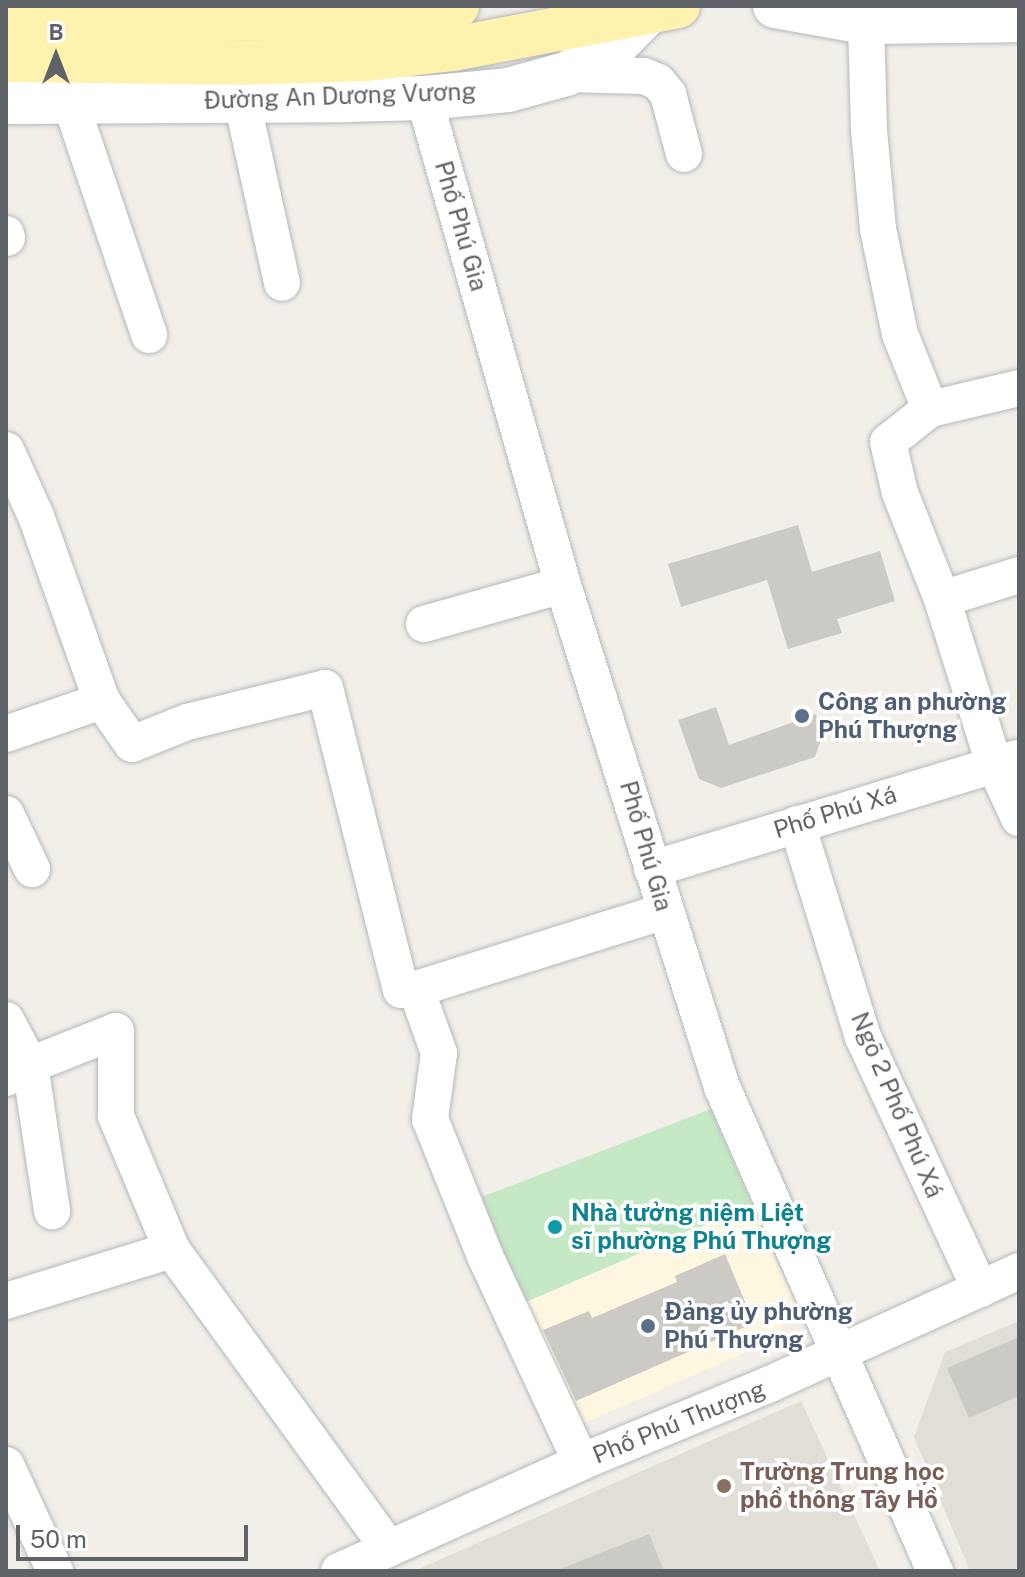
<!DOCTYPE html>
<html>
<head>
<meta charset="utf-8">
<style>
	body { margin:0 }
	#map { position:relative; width:1025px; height:1577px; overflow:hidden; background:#f1efe8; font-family:"Public Sans",sans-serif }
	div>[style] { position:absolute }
	.commercial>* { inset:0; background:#fef7e0 }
	.education>* { inset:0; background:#e1ded6 }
	.green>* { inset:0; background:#c5e8c5 }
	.building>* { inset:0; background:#cccac5 }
	.roads { filter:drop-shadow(0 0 2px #b5b8bc) drop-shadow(0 0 2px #b5b8bc) }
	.minor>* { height:36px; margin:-18px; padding:0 18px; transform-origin:18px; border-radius:18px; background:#fff }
	.tertiary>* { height:44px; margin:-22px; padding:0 22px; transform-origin:22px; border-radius:22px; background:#fff }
	.primary>* { height:44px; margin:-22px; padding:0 22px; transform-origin:22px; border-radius:22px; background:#fff2af }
	.dots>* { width:22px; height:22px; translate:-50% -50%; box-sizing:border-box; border:4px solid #fff; border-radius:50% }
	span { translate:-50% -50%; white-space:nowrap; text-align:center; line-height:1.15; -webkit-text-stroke:7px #fff; paint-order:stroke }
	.street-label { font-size:24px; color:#5f6368 }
	.service-label { font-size:24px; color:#4e5e75; font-weight:700 }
	.left { translate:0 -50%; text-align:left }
	.culture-label { font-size:24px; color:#0d838f; font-weight:700 }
	.education-label { font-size:24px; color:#785e54; font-weight:700 }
	.frame { position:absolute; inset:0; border:8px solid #5f6368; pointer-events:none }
	.north { position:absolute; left:16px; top:16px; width:80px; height:80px; -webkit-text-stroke:6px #fff; paint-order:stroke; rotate:0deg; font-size:22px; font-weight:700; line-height:32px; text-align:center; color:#5f6368 }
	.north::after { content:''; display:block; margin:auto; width:28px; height:36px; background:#5f6368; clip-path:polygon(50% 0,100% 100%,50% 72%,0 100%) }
	.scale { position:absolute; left:16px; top:1525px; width:232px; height:36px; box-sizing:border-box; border:4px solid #5f6368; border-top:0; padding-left:10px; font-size:24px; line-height:28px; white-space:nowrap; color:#5f6368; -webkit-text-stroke:6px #fff; paint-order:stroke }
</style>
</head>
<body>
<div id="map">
	<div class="commercial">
		<div style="clip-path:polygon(752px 1205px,795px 1302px,776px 1339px,578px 1426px,521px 1304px)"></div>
	</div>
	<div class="education">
		<div style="clip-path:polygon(1019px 1321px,1019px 1571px,970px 1571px,914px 1437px,945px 1352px)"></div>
		<div style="clip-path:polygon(801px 1401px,880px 1571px,414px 1571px)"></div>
	</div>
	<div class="green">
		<div style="clip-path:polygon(711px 1109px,752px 1205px,521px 1304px,479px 1198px)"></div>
	</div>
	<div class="building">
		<div style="clip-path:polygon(798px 525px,812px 572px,880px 551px,895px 601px,837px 619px,842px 633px,788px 649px,767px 580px,681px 607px,668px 564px)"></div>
		<div style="clip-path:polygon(716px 707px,729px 745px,816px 714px,823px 734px,815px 757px,721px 788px,699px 779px,678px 720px)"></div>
		<div style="clip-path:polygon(725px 1254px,754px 1323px,576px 1401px,543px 1330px,589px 1311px,592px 1318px,677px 1282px,675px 1276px)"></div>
		<div style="clip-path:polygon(1019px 1337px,1019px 1396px,969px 1418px,947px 1368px)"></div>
		<div style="clip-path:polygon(649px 1534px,664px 1571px,560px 1571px,560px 1569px)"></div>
	</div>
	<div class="roads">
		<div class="minor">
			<div style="left:866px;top:22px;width:108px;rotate:88.4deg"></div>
			<div style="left:869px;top:130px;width:99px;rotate:84.8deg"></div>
			<div style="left:878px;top:229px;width:107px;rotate:78.2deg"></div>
			<div style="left:900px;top:334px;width:81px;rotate:68.2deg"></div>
			<div style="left:566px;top:74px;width:78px;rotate:1.5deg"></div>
			<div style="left:644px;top:76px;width:15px;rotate:23deg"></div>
			<div style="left:658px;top:82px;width:16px;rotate:50deg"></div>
			<div style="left:668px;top:94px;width:62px;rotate:75.1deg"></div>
			<div style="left:424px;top:98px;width:506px;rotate:74.07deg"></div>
			<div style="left:563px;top:585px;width:527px;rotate:72.43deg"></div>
			<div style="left:722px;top:1087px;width:529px;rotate:66.25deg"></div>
			<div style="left:70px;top:101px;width:247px;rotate:71.3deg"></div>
			<div style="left:242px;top:101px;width:186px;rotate:77.6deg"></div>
			<div style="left:6px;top:234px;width:4px;rotate:76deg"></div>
			<div style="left:1019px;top:388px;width:91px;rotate:166.7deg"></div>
			<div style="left:930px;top:409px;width:53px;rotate:141.8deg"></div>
			<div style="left:888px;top:442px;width:52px;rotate:76.8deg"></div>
			<div style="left:900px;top:493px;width:114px;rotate:68.4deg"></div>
			<div style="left:942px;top:599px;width:173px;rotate:72.5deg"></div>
			<div style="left:994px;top:764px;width:60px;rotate:65.2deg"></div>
			<div style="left:6px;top:450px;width:72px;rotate:65.6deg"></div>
			<div style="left:36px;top:516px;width:196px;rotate:70.4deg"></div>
			<div style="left:102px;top:701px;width:52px;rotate:55.1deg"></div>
			<div style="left:132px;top:744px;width:59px;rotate:-21.8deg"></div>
			<div style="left:187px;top:722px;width:142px;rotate:-13.8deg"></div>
			<div style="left:325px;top:688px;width:311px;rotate:75.9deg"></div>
			<div style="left:401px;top:990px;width:15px;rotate:-4deg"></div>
			<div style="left:416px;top:989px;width:261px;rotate:-17.4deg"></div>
			<div style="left:942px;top:599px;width:81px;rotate:-17.3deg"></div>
			<div style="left:424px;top:624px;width:144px;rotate:-15.7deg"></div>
			<div style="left:6px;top:734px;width:102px;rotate:-19deg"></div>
			<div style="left:6px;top:814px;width:61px;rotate:64.7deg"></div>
			<div style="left:797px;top:824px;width:223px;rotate:72.8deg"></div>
			<div style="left:863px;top:1037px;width:278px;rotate:65.1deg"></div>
			<div style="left:652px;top:869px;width:382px;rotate:-16.9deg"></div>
			<div style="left:416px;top:989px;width:68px;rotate:70.2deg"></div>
			<div style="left:439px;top:1053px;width:67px;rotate:97.8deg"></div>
			<div style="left:430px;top:1119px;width:148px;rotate:68.1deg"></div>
			<div style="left:485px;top:1256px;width:227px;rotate:65deg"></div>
			<div style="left:6px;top:1020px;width:51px;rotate:61.9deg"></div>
			<div style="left:30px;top:1065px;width:92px;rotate:-21.6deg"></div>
			<div style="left:116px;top:1031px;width:85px;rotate:90deg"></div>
			<div style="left:116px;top:1116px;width:145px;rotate:67.3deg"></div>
			<div style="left:172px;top:1250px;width:369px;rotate:54deg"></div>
			<div style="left:6px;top:1078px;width:27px;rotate:-28deg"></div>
			<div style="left:30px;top:1065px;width:148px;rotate:81.4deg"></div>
			<div style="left:6px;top:1301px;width:174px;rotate:-17.1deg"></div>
			<div style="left:6px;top:1465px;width:117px;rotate:65.2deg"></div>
			<div style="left:339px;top:1571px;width:265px;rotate:-24.2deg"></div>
			<div style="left:581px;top:1462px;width:204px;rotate:-22.4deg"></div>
			<div style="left:770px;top:1384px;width:273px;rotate:-24.4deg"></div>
		</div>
		<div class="tertiary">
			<div style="left:775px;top:6px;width:92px;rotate:10deg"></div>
			<div style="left:866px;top:22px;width:153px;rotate:-0.7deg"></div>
			<div style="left:6px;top:102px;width:339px;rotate:-0.3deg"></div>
			<div style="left:345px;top:100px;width:79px;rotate:-1.5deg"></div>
			<div style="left:424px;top:98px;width:84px;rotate:-5.4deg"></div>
			<div style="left:508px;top:90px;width:60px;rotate:-15.4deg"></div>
			<div style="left:566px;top:74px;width:56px;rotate:-29.7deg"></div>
			<div style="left:615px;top:46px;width:50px;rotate:-45.8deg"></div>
		</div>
		<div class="primary">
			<div style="left:6px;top:20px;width:358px;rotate:-0.3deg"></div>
			<div style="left:364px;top:18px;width:94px;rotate:-7.4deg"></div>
			<div style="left:6px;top:60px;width:233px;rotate:0.7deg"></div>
			<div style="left:239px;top:63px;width:128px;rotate:-1.8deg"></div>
			<div style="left:367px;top:59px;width:87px;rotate:-6.6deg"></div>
			<div style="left:453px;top:49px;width:229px;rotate:-10.8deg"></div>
		</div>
	</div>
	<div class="dots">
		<div style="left:802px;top:716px;background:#5c6f8a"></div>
		<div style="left:555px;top:1227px;background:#0f9aa8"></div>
		<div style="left:648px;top:1326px;background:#5c6f8a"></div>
		<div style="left:724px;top:1486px;background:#8d6e63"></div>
	</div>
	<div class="street-label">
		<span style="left:340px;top:96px;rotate:-2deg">Đường An Dương Vương</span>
		<span style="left:461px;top:226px;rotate:74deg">Phố Phú Gia</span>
		<span style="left:835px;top:812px;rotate:-17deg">Phố Phú Xá</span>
		<span style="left:646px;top:846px;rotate:74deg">Phố Phú Gia</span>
		<span style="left:897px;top:1105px;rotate:67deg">Ngõ 2 Phố Phú Xá</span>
		<span style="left:679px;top:1422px;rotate:-22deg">Phố Phú Thượng</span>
	</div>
	<div class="service-label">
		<span class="left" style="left:818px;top:716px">Công an phường<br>Phú Thượng</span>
		<span class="left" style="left:664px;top:1326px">Đảng ủy phường<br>Phú Thượng</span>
	</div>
	<div class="culture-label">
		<span class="left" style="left:571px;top:1227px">Nhà tưởng niệm Liệt<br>sĩ phường Phú Thượng</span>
	</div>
	<div class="education-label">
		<span class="left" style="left:740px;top:1486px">Trường Trung học<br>phổ thông Tây Hồ</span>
	</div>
	<div class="frame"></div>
	<div class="north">B</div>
	<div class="scale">50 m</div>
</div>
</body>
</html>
